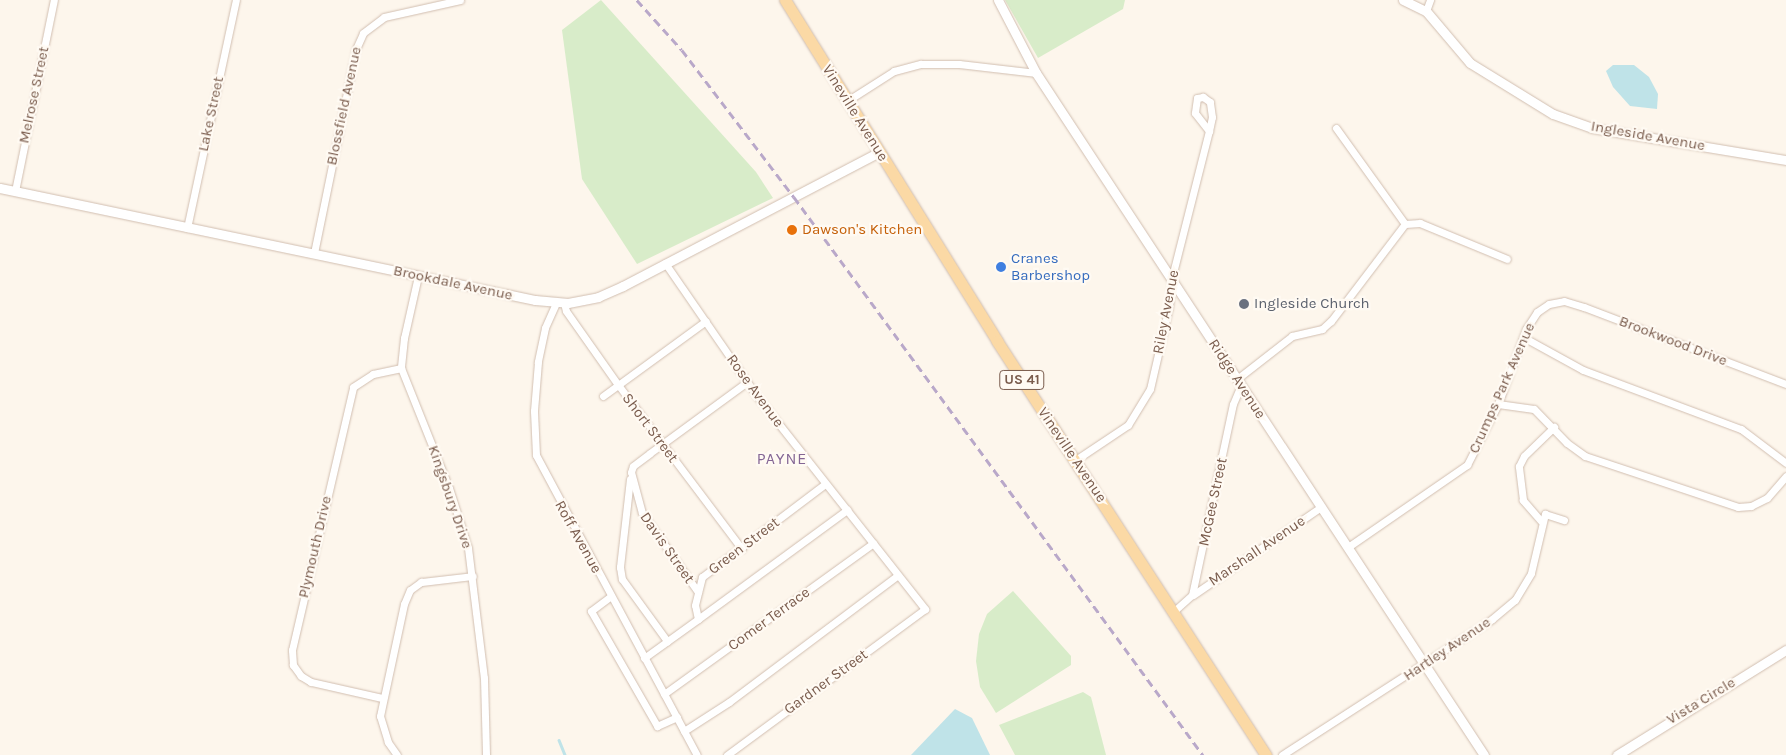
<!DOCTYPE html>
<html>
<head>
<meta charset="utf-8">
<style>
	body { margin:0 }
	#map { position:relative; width:1786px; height:755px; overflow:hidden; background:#fdf6ec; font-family:Karla,sans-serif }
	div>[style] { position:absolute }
	.green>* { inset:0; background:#d8ecc9 }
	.water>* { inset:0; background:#bfe3e8 }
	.stream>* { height:2.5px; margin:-1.25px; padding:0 1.25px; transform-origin:1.25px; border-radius:1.25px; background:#bfe3e8 }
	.roads { filter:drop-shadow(0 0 1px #d1beb0) drop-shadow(0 0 1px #d1beb0) }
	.minor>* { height:7px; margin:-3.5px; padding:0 3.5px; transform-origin:3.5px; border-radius:3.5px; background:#fff }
	.tertiary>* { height:9px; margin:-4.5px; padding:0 4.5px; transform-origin:4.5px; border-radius:4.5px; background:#fff }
	.primary>* { height:11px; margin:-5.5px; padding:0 5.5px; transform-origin:5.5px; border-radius:5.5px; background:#fbd9a5 }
	.rail>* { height:2.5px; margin-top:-1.25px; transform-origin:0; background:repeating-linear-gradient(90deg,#b9a8c9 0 8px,transparent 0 13px) }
	.dots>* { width:14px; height:14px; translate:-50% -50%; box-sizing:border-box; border:2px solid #fffaf3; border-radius:50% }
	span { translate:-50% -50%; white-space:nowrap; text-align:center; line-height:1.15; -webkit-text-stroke:4.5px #fffaf3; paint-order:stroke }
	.shield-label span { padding:1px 4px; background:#fffaf3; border:1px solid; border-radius:4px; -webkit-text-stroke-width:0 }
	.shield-label { font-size:14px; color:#7a5c4d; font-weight:700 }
	.street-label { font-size:15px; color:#7a5c4d }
	.food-label { font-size:15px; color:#c56008 }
	.left { translate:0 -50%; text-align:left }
	.shop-label { font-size:15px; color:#366cbe }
	.worship-label { font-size:15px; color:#5b616d }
	.neighbourhood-label { font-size:16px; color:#846695; letter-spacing:1px }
</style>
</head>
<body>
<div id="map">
	<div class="green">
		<div style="clip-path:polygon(601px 0,756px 172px,773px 198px,637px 264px,582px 179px,562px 30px)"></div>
		<div style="clip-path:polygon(1005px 0,1125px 0,1123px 9px,1038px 58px)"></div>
		<div style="clip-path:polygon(1013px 591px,1071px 656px,1071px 665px,996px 713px,980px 687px,976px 661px,979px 634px,987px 614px)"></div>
		<div style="clip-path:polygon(1083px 692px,1091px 697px,1106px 755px,1015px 755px,999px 725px)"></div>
	</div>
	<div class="water">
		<div style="clip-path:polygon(1613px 65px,1634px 65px,1649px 77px,1658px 94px,1657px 109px,1630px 106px,1613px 87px,1606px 71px)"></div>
		<div style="clip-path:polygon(955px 709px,972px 718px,990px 755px,911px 755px)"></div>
	</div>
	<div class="stream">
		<div style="left:559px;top:740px;width:16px;rotate:68deg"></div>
	</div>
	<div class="roads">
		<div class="minor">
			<div style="left:1426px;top:11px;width:12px;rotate:-70deg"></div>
			<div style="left:847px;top:101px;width:56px;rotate:-32.6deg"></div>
			<div style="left:894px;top:71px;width:28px;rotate:-15deg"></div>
			<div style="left:921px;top:64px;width:38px"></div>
			<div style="left:959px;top:64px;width:78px;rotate:6.7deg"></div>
			<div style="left:1336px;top:128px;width:118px;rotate:54.3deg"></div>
			<div style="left:1405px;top:224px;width:15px;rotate:-4deg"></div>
			<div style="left:1420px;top:223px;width:94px;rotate:22.5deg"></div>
			<div style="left:15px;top:191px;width:195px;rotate:-78.5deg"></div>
			<div style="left:187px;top:228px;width:233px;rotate:-77.9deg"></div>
			<div style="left:314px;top:253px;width:208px;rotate:-78.4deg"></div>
			<div style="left:356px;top:49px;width:17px;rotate:-66deg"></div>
			<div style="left:363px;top:33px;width:26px;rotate:-37deg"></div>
			<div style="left:384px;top:17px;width:78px;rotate:-12.6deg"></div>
			<div style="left:665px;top:263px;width:160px;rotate:55.4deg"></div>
			<div style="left:756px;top:395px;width:273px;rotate:51.7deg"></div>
			<div style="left:925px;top:609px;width:246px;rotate:143.6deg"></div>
			<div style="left:418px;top:276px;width:64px;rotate:102.7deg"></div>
			<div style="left:404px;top:338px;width:30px;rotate:96deg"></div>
			<div style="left:401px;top:368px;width:129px;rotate:68.2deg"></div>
			<div style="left:449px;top:488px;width:63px;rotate:72.4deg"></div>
			<div style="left:468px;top:548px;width:131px;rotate:83deg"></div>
			<div style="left:484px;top:678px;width:77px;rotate:88.5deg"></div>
			<div style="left:556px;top:303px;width:27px;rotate:114deg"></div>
			<div style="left:545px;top:328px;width:35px;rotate:102deg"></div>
			<div style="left:538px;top:362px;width:49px;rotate:94.7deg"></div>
			<div style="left:534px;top:411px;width:44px;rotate:87.4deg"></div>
			<div style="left:536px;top:455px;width:340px;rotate:61.8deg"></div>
			<div style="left:564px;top:303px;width:8px;rotate:76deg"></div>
			<div style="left:566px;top:311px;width:92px;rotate:54.8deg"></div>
			<div style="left:619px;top:386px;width:204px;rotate:53deg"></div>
			<div style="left:1523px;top:337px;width:68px;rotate:28.8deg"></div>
			<div style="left:1583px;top:370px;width:169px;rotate:20.5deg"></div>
			<div style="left:1741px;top:429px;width:56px;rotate:37.1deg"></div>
			<div style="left:1237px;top:379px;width:70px;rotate:-38deg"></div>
			<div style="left:1292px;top:336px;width:31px;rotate:-13deg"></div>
			<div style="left:1322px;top:329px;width:12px;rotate:-42deg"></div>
			<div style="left:1331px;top:321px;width:122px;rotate:-52.7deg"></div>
			<div style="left:603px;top:396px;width:127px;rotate:-36.1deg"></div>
			<div style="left:1498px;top:404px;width:36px;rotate:8deg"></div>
			<div style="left:1534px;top:409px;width:47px;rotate:45.9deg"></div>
			<div style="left:1567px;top:443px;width:22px;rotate:36deg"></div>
			<div style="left:1585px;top:456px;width:161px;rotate:18.4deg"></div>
			<div style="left:1738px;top:507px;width:13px;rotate:-4deg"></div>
			<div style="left:1751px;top:506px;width:18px;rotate:-27deg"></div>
			<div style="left:1767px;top:498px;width:29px;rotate:-49deg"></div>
			<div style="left:1074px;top:461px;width:65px;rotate:-33.7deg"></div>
			<div style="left:1128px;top:425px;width:42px;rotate:-58.6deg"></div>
			<div style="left:1150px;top:389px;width:84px;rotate:-77deg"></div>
			<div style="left:1169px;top:307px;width:30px;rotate:-84deg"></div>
			<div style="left:1172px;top:277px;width:151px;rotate:-75.8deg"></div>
			<div style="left:1209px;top:131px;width:14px;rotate:-78deg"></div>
			<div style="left:1212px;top:117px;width:15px;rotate:-98deg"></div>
			<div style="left:1210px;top:102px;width:9px;rotate:-144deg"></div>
			<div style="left:1203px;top:97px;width:6px;rotate:171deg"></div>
			<div style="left:1197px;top:98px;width:15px;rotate:98deg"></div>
			<div style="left:1195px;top:113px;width:23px;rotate:52deg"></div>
			<div style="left:630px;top:479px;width:89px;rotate:96.5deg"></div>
			<div style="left:620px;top:567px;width:12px;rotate:81deg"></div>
			<div style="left:622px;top:579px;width:77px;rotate:54deg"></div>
			<div style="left:1541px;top:521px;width:28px;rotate:-131deg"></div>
			<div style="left:1523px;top:500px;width:34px;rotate:-97deg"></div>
			<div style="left:1519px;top:466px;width:11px;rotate:-63deg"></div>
			<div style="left:1524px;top:456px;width:42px;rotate:-44deg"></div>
			<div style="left:1348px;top:547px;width:145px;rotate:-34.6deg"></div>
			<div style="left:1467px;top:465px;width:68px;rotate:-63.1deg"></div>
			<div style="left:1498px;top:404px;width:80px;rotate:-69.5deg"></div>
			<div style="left:1526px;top:329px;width:20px;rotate:-57deg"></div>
			<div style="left:1537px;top:312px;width:14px;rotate:-34deg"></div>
			<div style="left:1549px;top:304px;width:15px;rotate:-11deg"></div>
			<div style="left:1564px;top:301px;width:21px;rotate:17deg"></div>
			<div style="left:1584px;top:307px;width:216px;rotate:20.9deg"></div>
			<div style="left:698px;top:592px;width:97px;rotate:-125.3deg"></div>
			<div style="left:642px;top:513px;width:42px;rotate:-105deg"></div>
			<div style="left:631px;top:472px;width:6px;rotate:-72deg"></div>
			<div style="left:633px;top:466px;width:21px;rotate:-37deg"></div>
			<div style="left:650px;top:453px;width:120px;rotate:-36.2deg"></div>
			<div style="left:1193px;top:595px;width:155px;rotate:-34.5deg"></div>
			<div style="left:611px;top:596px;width:25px;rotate:143deg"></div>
			<div style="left:591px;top:611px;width:133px;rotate:60.1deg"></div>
			<div style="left:657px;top:726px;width:22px;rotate:-24deg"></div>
			<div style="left:1173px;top:612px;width:25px;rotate:-42deg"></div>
			<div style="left:1192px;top:595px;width:195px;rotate:-77.9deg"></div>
			<div style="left:1233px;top:404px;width:21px;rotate:-67deg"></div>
			<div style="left:698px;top:619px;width:185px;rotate:-36.2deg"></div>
			<div style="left:644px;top:658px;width:67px;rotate:-35.8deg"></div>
			<div style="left:698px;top:619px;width:14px;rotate:-102deg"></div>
			<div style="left:695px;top:605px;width:29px;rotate:-76deg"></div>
			<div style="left:702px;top:577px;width:154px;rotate:-37.1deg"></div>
			<div style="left:664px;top:694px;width:258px;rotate:-35.8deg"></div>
			<div style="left:382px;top:698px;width:73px;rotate:-167.3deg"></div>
			<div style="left:311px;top:682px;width:12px;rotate:-149deg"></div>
			<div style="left:301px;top:676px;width:14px;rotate:-126deg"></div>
			<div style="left:293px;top:665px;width:15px;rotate:-94deg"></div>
			<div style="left:292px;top:650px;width:270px;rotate:-76.9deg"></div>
			<div style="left:353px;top:387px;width:24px;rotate:-33deg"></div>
			<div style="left:373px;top:374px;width:29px;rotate:-12deg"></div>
			<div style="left:684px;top:731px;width:54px;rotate:-32.8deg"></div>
			<div style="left:729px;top:702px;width:211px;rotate:-36.9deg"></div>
			<div style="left:397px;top:755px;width:16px;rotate:-125deg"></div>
			<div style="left:388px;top:742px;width:27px;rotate:-107deg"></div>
			<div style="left:380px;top:716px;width:115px;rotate:-77.9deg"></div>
			<div style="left:404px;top:604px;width:15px;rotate:-67deg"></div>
			<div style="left:410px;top:590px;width:14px;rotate:-36deg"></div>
			<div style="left:421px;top:582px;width:52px;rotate:-6.6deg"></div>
			<div style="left:1282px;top:755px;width:250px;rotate:-32.9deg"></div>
			<div style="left:1492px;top:619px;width:30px;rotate:-40deg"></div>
			<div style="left:1515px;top:600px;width:31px;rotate:-59deg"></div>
			<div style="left:1531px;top:573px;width:61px;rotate:-76.7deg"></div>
			<div style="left:1545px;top:514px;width:20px;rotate:18deg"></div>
		</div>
		<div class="tertiary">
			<div style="left:998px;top:0;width:82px;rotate:62.5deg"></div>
			<div style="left:1036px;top:73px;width:816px;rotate:56.7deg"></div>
			<div style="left:1403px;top:0;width:25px;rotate:26deg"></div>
			<div style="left:1426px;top:11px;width:68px;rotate:49.8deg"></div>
			<div style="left:1470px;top:63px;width:97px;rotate:31.6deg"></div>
			<div style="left:1553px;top:114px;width:41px;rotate:19.7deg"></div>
			<div style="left:1592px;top:128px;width:197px;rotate:9.4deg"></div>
			<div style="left:0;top:188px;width:547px;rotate:11.82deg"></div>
			<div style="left:535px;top:300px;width:33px;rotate:5deg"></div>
			<div style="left:568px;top:303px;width:31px;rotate:-11deg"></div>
			<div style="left:598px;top:297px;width:27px;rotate:-24deg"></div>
			<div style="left:623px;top:286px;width:289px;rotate:-27.6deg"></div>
			<div style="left:1617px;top:755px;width:199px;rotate:-31.9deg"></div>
		</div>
		<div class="primary">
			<div style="left:785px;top:0;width:402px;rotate:58.1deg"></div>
			<div style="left:997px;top:341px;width:494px;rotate:57deg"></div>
		</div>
	</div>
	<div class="rail">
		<div style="left:637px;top:0;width:67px;rotate:48deg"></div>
		<div style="left:682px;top:50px;width:185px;rotate:52.7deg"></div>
		<div style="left:794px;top:197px;width:692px;rotate:53.76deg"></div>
	</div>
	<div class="dots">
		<div style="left:792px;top:230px;background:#e8710a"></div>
		<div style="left:1001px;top:267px;background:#3f7fe0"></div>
		<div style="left:1244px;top:304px;background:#6b7280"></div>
	</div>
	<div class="shield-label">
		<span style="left:1022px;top:380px">US 41</span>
	</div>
	<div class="street-label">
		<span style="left:34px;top:95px;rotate:-78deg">Melrose Street</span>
		<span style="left:344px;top:106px;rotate:-78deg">Blossfield Avenue</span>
		<span style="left:855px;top:113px;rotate:58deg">Vineville Avenue</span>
		<span style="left:211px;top:114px;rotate:-78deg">Lake Street</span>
		<span style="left:1648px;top:136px;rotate:10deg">Ingleside Avenue</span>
		<span style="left:453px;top:283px;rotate:12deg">Brookdale Avenue</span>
		<span style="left:1166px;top:312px;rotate:-79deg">Riley Avenue</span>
		<span style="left:1673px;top:341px;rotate:21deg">Brookwood Drive</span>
		<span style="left:1237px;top:379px;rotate:57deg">Ridge Avenue</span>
		<span style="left:1502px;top:388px;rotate:-66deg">Crumps Park Avenue</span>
		<span style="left:755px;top:391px;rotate:54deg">Rose Avenue</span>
		<span style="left:650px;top:428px;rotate:53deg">Short Street</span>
		<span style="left:1072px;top:455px;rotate:56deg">Vineville Avenue</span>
		<span style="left:450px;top:497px;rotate:71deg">Kingsbury Drive</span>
		<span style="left:1213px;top:502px;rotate:-78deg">McGee Street</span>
		<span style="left:578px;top:537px;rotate:61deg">Roff Avenue</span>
		<span style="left:744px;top:546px;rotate:-37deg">Green Street</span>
		<span style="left:315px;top:547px;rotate:-77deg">Plymouth Drive</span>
		<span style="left:667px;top:548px;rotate:55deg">Davis Street</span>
		<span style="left:1257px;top:551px;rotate:-34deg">Marshall Avenue</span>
		<span style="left:769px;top:619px;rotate:-36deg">Comer Terrace</span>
		<span style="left:1447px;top:649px;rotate:-34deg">Hartley Avenue</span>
		<span style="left:826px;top:682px;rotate:-36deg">Gardner Street</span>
		<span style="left:1701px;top:701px;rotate:-31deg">Vista Circle</span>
	</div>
	<div class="food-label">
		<span class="left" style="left:802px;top:230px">Dawson's Kitchen</span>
	</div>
	<div class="shop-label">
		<span class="left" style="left:1011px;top:267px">Cranes<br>Barbershop</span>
	</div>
	<div class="worship-label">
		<span class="left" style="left:1254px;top:304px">Ingleside Church</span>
	</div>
	<div class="neighbourhood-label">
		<span style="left:782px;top:459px">PAYNE</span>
	</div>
</div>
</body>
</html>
